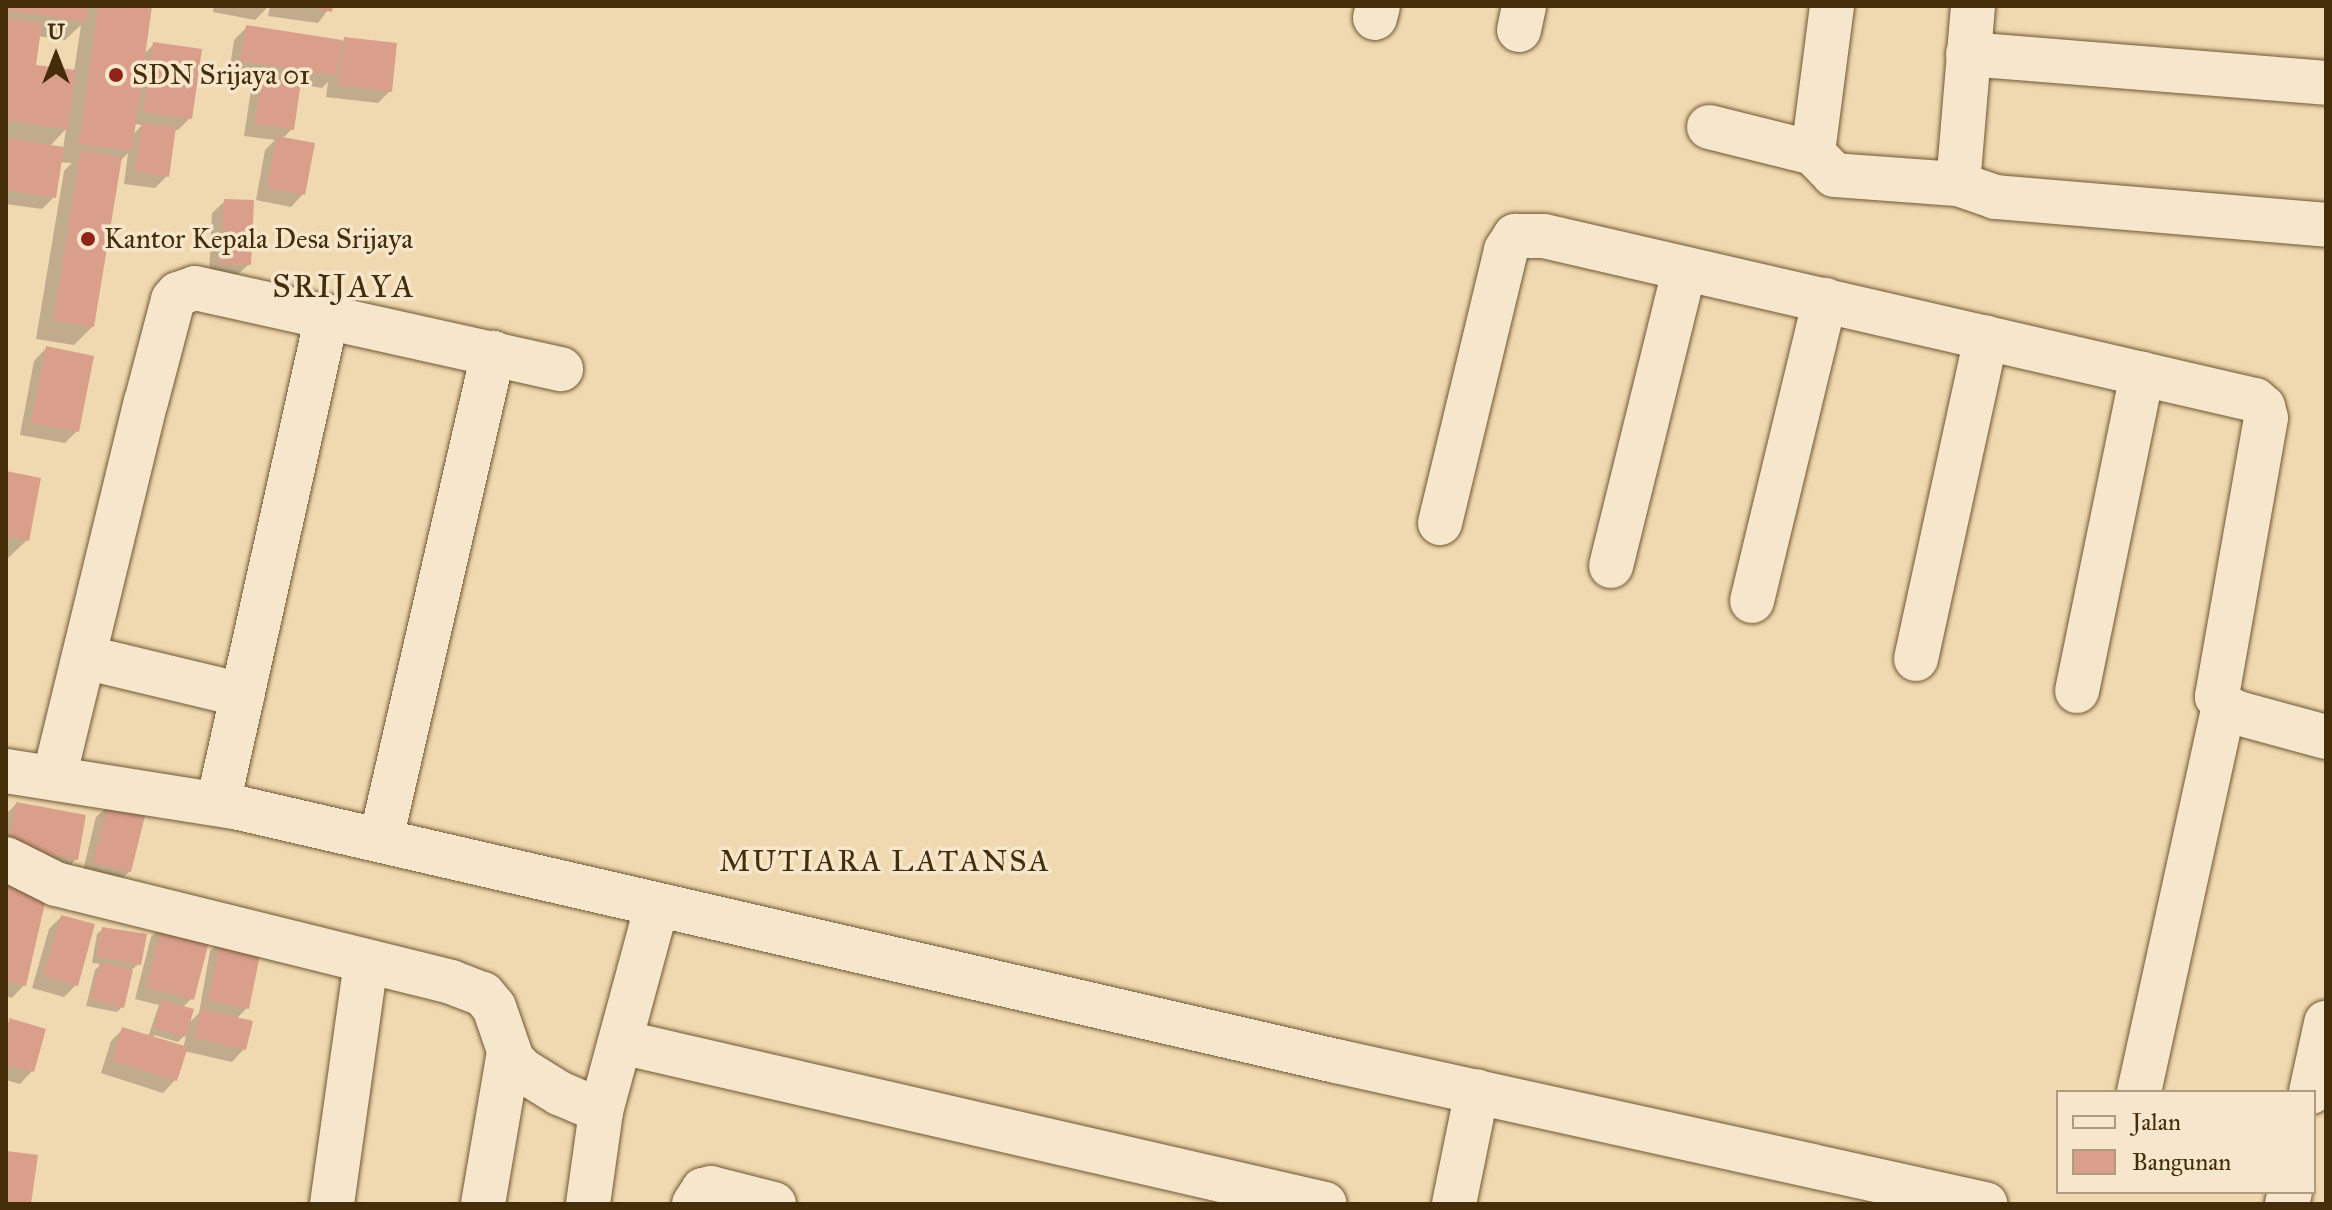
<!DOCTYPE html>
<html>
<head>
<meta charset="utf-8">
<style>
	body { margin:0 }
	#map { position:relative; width:2332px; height:1210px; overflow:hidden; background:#f0d8b0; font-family:"IM FELL Great Primer",serif }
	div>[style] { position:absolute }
	.shadow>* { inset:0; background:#0003 }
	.building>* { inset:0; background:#d99f8b }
	.roads { filter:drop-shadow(0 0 2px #705834) drop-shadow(0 0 2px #705834) }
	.minor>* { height:44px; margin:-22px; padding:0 22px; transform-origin:22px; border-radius:22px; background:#f5e6cc }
	.dots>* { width:22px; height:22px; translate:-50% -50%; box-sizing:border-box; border:4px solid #f5e6cc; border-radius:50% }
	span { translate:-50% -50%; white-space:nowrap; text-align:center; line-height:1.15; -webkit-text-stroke:7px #f5e6cc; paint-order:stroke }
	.poi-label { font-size:28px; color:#452d0a }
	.left { translate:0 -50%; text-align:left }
	.neighbourhood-label { font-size:30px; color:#452d0a; letter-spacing:2px }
	.quarter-label { font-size:32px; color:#452d0a; letter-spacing:2px }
	.frame { position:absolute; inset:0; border:8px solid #452d0a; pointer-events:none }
	.legend { position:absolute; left:2056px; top:1090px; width:260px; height:104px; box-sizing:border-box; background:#f5e6cc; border:2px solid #af9c7e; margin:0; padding:10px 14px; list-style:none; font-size:24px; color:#452d0a }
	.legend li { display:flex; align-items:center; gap:16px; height:40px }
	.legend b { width:40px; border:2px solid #af9c7e }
	.north { position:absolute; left:16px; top:16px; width:80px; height:80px; -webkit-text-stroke:6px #f5e6cc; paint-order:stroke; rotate:0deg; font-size:22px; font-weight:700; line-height:32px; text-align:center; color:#452d0a }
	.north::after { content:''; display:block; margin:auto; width:28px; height:36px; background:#452d0a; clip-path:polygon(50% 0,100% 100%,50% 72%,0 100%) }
</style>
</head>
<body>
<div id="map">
	<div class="shadow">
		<div style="clip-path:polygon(evenodd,6px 6px,150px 6px,144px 54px,154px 44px,190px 118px,178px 130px,173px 130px,167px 176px,155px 188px,124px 184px,128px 153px,120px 161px,93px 326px,74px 345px,36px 339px,64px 171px,72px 163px,59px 162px,54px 197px,42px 209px,6px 204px,6px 6px,81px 25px,74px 72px,34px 67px,38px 36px,65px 40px,81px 25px,6px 6px,134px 124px,142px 125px,133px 135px,134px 124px,6px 6px,66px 129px,63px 149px,49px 147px,66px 129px)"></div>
		<div style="clip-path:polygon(214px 6px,269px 6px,255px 20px,213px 12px)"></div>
		<div style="clip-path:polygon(270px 6px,331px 6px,318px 23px,268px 16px)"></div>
		<div style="clip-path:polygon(247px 27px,342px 42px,344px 39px,390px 91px,378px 103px,326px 97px,328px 82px,322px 88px,299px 84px,292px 129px,282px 139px,303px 194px,291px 207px,256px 200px,265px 150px,275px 140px,244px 136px,251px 90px,263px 78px,229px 73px,234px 40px)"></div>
		<div style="clip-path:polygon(225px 201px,249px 264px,236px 276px,209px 275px,212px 213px)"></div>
		<div style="clip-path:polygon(46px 348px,77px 431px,65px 443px,20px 435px,34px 361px)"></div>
		<div style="clip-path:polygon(6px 473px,27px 540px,8px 558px,6px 558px)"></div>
		<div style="clip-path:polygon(16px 804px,76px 859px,64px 872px,6px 862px,6px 814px)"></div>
		<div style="clip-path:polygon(109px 805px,130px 871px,117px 883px,82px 875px,96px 817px)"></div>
		<div style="clip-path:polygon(6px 883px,24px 985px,12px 998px,6px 996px)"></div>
		<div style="clip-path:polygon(61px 917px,76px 985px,64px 997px,32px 988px,49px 929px)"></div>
		<div style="clip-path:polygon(evenodd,163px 925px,192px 998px,182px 1008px,187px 1025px,199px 1013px,210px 951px,222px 939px,247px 1008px,236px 1019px,244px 1049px,232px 1062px,184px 1051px,175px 1080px,163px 1093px,101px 1073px,111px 1041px,123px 1029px,148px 1037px,159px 1005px,135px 999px,151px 937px,163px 925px,187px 1033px,183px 1048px,153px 1038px,154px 1035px,178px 1042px,187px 1033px)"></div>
		<div style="clip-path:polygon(103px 929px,139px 964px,131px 970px,122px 1007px,117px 1012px,86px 1006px,95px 970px,101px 964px,92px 963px,97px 934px)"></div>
		<div style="clip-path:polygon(10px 1021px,32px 1071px,20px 1084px,6px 1080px,6px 1024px)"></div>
	</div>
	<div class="building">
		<div style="clip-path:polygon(6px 6px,88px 6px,86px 22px,6px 10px)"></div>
		<div style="clip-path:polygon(98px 6px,152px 6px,132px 151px,79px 144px)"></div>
		<div style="clip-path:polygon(304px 6px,333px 6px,332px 12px)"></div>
		<div style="clip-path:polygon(6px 18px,42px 23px,36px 65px,76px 70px,68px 130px,6px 120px)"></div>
		<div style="clip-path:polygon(246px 25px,342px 40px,337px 76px,240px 61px)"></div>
		<div style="clip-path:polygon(344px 37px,397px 43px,392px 92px,338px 85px)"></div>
		<div style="clip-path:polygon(153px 42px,202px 49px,192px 119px,143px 112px)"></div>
		<div style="clip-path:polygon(262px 76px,301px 82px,294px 130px,255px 124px)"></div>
		<div style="clip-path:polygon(142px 123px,176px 127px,169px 177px,135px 172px)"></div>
		<div style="clip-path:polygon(277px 136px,315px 143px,305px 195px,267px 188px)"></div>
		<div style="clip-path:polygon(6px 138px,64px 147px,56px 198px,6px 190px)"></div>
		<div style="clip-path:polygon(81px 150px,122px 157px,94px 327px,53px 321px)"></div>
		<div style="clip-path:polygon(224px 199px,254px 200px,251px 265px,220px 264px)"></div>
		<div style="clip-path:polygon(46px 346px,94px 356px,79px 432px,31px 423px)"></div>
		<div style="clip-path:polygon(6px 471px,41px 478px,29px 541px,6px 536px)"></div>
		<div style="clip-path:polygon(16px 802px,86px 815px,78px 860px,8px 848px)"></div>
		<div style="clip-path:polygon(108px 803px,146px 812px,131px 872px,93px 863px)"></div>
		<div style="clip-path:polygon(6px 881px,48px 890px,26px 986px,6px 982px)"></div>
		<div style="clip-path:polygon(61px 915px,95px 924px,78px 986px,43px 976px)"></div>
		<div style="clip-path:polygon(163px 922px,211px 934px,194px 1000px,146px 987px)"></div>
		<div style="clip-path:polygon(102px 927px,147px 934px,141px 965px,97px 957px)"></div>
		<div style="clip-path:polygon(221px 937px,262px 945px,249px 1009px,208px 1001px)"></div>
		<div style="clip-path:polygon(100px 962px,133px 970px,124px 1008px,91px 1000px)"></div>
		<div style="clip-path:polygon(162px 1000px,194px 1009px,186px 1037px,154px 1028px)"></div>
		<div style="clip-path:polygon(201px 1009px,253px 1021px,246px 1050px,194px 1038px)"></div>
		<div style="clip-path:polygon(9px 1018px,46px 1029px,34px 1072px,6px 1065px)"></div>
		<div style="clip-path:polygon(122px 1027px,188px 1047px,177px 1081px,112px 1061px)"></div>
		<div style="clip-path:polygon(6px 1151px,38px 1155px,31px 1204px,6px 1202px)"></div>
	</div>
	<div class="roads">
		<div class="minor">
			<div style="left:1832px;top:6px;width:148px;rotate:97.4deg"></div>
			<div style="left:1813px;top:153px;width:30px;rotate:46deg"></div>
			<div style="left:1834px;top:175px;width:124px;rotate:4.2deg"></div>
			<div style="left:1973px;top:6px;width:179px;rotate:94.8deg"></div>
			<div style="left:1958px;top:184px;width:39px;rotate:19deg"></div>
			<div style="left:1995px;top:197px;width:332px;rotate:4.8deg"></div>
			<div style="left:1375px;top:18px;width:12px;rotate:-76deg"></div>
			<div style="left:1519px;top:30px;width:25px;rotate:-78deg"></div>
			<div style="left:1968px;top:54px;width:359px;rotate:4.6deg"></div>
			<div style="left:1709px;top:127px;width:107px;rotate:14deg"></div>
			<div style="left:1440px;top:523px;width:281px;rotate:-76.4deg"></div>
			<div style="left:1506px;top:250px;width:17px;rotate:-57deg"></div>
			<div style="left:1515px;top:236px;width:29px"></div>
			<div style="left:1544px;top:236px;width:730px;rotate:12.99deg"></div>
			<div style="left:2255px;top:400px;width:11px;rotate:41deg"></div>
			<div style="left:2263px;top:407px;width:11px;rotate:75deg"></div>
			<div style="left:2266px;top:418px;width:283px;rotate:100deg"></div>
			<div style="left:2217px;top:697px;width:11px;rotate:52deg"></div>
			<div style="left:2224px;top:706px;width:16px;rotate:27deg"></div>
			<div style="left:2238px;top:713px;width:91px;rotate:15.3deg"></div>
			<div style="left:1611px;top:566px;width:305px;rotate:-76.1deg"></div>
			<div style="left:1752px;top:601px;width:310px;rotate:-76.4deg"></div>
			<div style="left:84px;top:657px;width:163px;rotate:13.5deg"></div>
			<div style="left:1916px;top:659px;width:329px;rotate:-77.7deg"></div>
			<div style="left:2077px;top:691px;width:324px;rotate:-78.4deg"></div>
			<div style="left:6px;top:771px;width:236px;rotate:9deg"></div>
			<div style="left:239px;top:808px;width:1126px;rotate:12.99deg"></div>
			<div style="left:1336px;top:1061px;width:665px;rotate:12.43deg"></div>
			<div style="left:54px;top:778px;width:387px;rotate:-76.3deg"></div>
			<div style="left:146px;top:402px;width:106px;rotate:-75.2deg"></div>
			<div style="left:173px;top:300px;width:8px;rotate:-50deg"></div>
			<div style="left:178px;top:294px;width:18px;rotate:-19deg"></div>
			<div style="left:195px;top:288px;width:375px;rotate:12.5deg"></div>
			<div style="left:218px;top:804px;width:500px;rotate:-77.41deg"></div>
			<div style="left:381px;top:839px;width:499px;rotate:-77deg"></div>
			<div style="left:6px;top:859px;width:56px;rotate:26.6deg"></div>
			<div style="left:56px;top:884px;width:407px;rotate:13.9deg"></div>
			<div style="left:451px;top:982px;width:34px;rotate:21deg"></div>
			<div style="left:483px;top:994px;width:17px;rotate:50deg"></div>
			<div style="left:494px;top:1007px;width:55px;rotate:70.9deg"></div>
			<div style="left:512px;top:1059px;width:15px;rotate:48deg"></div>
			<div style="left:522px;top:1070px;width:44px;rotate:31.9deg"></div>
			<div style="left:559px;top:1093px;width:46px;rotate:23.2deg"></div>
			<div style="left:621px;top:1042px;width:722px;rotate:12.96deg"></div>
			<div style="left:2139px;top:1092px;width:395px;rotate:-77.6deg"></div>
			<div style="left:2311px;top:1092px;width:71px;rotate:-77.7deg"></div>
			<div style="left:332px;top:1204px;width:245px;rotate:-82deg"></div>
			<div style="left:483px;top:1204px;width:154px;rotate:-80.3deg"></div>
			<div style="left:588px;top:1204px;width:94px;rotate:-82deg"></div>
			<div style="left:601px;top:1111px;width:213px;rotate:-74.8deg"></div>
			<div style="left:694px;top:1204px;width:17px;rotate:-57deg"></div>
			<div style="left:703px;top:1190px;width:8px;rotate:-14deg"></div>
			<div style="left:711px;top:1188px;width:65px;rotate:14.3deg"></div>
			<div style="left:1454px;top:1204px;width:115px;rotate:-78.5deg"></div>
			<div style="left:2287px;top:1204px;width:12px;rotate:-76deg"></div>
		</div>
	</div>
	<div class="dots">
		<div style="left:116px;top:75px;background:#8f2418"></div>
		<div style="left:88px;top:239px;background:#8f2418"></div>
	</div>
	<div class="poi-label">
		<span class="left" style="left:132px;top:75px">SDN Srijaya 01</span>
		<span class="left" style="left:104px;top:239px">Kantor Kepala Desa Srijaya</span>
	</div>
	<div class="neighbourhood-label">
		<span style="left:885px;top:861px">MUTIARA LATANSA</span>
	</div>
	<div class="quarter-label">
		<span style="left:344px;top:287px">SRIJAYA</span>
	</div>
	<div class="frame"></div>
	<ul class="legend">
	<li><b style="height:10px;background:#f5e6cc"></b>Jalan</li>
	<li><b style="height:22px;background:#d99f8b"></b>Bangunan</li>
	</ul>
	<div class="north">U</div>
</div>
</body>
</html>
